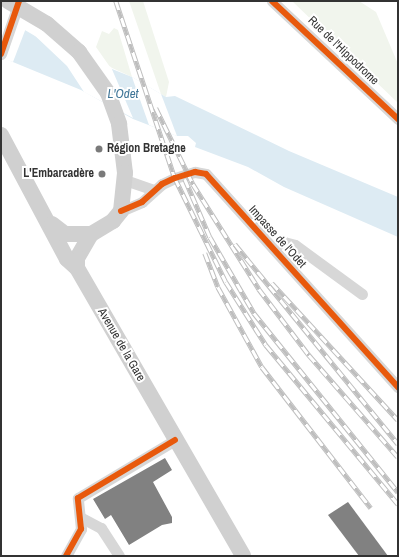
<!DOCTYPE html>
<html>
<head>
<meta charset="utf-8">
<style>
	body { margin:0 }
	#map { position:relative; width:399px; height:557px; overflow:hidden; background:#fff; font-family:"Archivo Narrow",sans-serif }
	div>[style] { position:absolute }
	.green>* { inset:0; background:#f1f5ed }
	.water>* { inset:0; background:#ddebf3 }
	.pier>* { inset:0; background:#fff }
	.building>* { inset:0; background:#818181 }
	.street>* { height:11px; margin:-5.5px; padding:0 5.5px; transform-origin:5.5px; border-radius:5.5px; background:#d7d7d7 }
	.secondary>* { height:16px; margin:-8px; padding:0 8px; transform-origin:8px; border-radius:8px; background:#d0d0d0 }
	.rail>* { height:4.5px; margin-top:-2.25px; transform-origin:0; background:repeating-linear-gradient(90deg,#fff 0 9px,#bebebe 0 18px); box-sizing:border-box; border-block:1px solid #bebebe }
	.cycleway>* { height:6px; margin:-3px; padding:0 3px; transform-origin:3px; border-radius:3px; background:#e8590c }
	.dots>* { width:11px; height:11px; translate:-50% -50%; box-sizing:border-box; border:2px solid #fff; border-radius:50% }
	span { translate:-50% -50%; white-space:nowrap; text-align:center; line-height:1.15; -webkit-text-stroke:4px #fff; paint-order:stroke }
	.street-label { font-size:12px; color:#333 }
	.poi-label { font-size:12px; color:#333; font-weight:700 }
	.left { translate:0 -50%; text-align:left }
	.right { translate:-100% -50%; text-align:right }
	.water-label { font-size:13px; color:#3f7597; font-style:italic }
	.frame { position:absolute; inset:0; border:2px solid #333; pointer-events:none }
</style>
</head>
<body>
<div id="map">
	<div class="green">
		<div style="clip-path:polygon(129px 1px,143px 1px,169px 82px,166px 97px,161px 94px)"></div>
		<div style="clip-path:polygon(292px 1px,359px 1px,376px 12px,398px 64px,398px 103px)"></div>
		<div style="clip-path:polygon(114px 28px,118px 30px,132px 77px,110px 67px,96px 47px,102px 31px,109px 34px)"></div>
	</div>
	<div class="water">
		<div style="clip-path:polygon(1px 16px,47px 43px,132px 77px,166px 97px,175px 96px,289px 151px,398px 197px,398px 237px,284px 187px,248px 167px,195px 147px,196px 143px,188px 136px,177px 136px,133px 119px,81px 90px,8px 60px)"></div>
	</div>
	<div class="pier">
		<div style="clip-path:polygon(1px 14px,26px 28px,13px 62px,1px 58px)"></div>
		<div style="clip-path:polygon(30px 31px,111px 67px,133px 118px,84px 92px,67px 66px)"></div>
		<div style="clip-path:polygon(132px 77px,161px 94px,177px 136px,149px 125px)"></div>
	</div>
	<div class="building">
		<div style="clip-path:polygon(165px 458px,172px 470px,153px 482px,172px 517px,172px 523px,162px 525px,129px 545px,111px 515px,105px 519px,93px 499px)"></div>
		<div style="clip-path:polygon(348px 502px,388px 556px,359px 556px,328px 515px)"></div>
	</div>
	<div class="street">
		<div style="left:272px;top:1px;width:173px;rotate:43.1deg"></div>
		<div style="left:1px;top:54px;width:55px;rotate:-70.9deg"></div>
		<div style="left:125px;top:180px;width:31px;rotate:19deg"></div>
		<div style="left:121px;top:211px;width:23px;rotate:-23deg"></div>
		<div style="left:142px;top:202px;width:27px;rotate:-42deg"></div>
		<div style="left:162px;top:184px;width:14px;rotate:-25deg"></div>
		<div style="left:175px;top:178px;width:21px;rotate:-17deg"></div>
		<div style="left:195px;top:172px;width:11px;rotate:10deg"></div>
		<div style="left:206px;top:174px;width:287px;rotate:48deg"></div>
		<div style="left:273px;top:248px;width:13px;rotate:-29deg"></div>
		<div style="left:284px;top:242px;width:11px;rotate:15deg"></div>
		<div style="left:295px;top:245px;width:83px;rotate:36.2deg"></div>
		<div style="left:80px;top:517px;width:24px;rotate:28deg"></div>
		<div style="left:101px;top:528px;width:33px;rotate:57deg"></div>
		<div style="left:66px;top:556px;width:31px;rotate:-61deg"></div>
		<div style="left:81px;top:529px;width:31px;rotate:-96deg"></div>
		<div style="left:78px;top:498px;width:113px;rotate:-30.9deg"></div>
	</div>
	<div class="secondary">
		<div style="left:8px;top:1px;width:45px;rotate:30.5deg"></div>
		<div style="left:47px;top:24px;width:43px;rotate:41.2deg"></div>
		<div style="left:79px;top:52px;width:50px;rotate:54.7deg"></div>
		<div style="left:108px;top:93px;width:33px;rotate:70deg"></div>
		<div style="left:119px;top:124px;width:49px;rotate:83deg"></div>
		<div style="left:125px;top:173px;width:38px;rotate:96deg"></div>
		<div style="left:121px;top:211px;width:13px;rotate:129deg"></div>
		<div style="left:113px;top:221px;width:26px;rotate:149deg"></div>
		<div style="left:91px;top:234px;width:28px;rotate:120deg"></div>
		<div style="left:77px;top:258px;width:10px;rotate:90deg"></div>
		<div style="left:1px;top:135px;width:140px;rotate:62deg"></div>
		<div style="left:67px;top:259px;width:13px;rotate:42deg"></div>
		<div style="left:77px;top:268px;width:332px;rotate:60deg"></div>
		<div style="left:52px;top:224px;width:16px;rotate:38deg"></div>
		<div style="left:65px;top:234px;width:26px"></div>
	</div>
	<div class="rail">
		<div style="left:116px;top:1px;width:187px;rotate:71.6deg"></div>
		<div style="left:175px;top:178px;width:116px;rotate:63.9deg"></div>
		<div style="left:226px;top:282px;width:75px;rotate:57.6deg"></div>
		<div style="left:266px;top:345px;width:207px;rotate:50.3deg"></div>
		<div style="left:156px;top:108px;width:85px;rotate:64deg"></div>
		<div style="left:193px;top:184px;width:124px;rotate:57.8deg"></div>
		<div style="left:259px;top:289px;width:83px;rotate:52.9deg"></div>
		<div style="left:309px;top:355px;width:135px;rotate:48.9deg"></div>
		<div style="left:185px;top:179px;width:63px;rotate:66.7deg"></div>
		<div style="left:210px;top:237px;width:88px;rotate:59.9deg"></div>
		<div style="left:254px;top:313px;width:230px;rotate:51.2deg"></div>
		<div style="left:235px;top:244px;width:258px;rotate:50.8deg"></div>
		<div style="left:205px;top:253px;width:36px;rotate:69deg"></div>
		<div style="left:218px;top:287px;width:91px;rotate:61.2deg"></div>
		<div style="left:262px;top:367px;width:178px;rotate:52.3deg"></div>
		<div style="left:272px;top:283px;width:186px;rotate:47.4deg"></div>
	</div>
	<div class="cycleway">
		<div style="left:272px;top:1px;width:173px;rotate:43.1deg"></div>
		<div style="left:1px;top:54px;width:56px;rotate:-71.2deg"></div>
		<div style="left:121px;top:211px;width:23px;rotate:-23deg"></div>
		<div style="left:142px;top:202px;width:27px;rotate:-42deg"></div>
		<div style="left:162px;top:184px;width:14px;rotate:-25deg"></div>
		<div style="left:175px;top:178px;width:21px;rotate:-17deg"></div>
		<div style="left:195px;top:172px;width:11px;rotate:10deg"></div>
		<div style="left:206px;top:174px;width:287px;rotate:48deg"></div>
		<div style="left:66px;top:556px;width:31px;rotate:-61deg"></div>
		<div style="left:81px;top:529px;width:31px;rotate:-96deg"></div>
		<div style="left:78px;top:498px;width:113px;rotate:-30.9deg"></div>
	</div>
	<div class="dots">
		<div style="left:99px;top:149px;background:#7a7a7a"></div>
		<div style="left:102px;top:174px;background:#7a7a7a"></div>
	</div>
	<div class="street-label">
		<span style="left:343px;top:51px;rotate:44deg">Rue de l'Hippodrome</span>
		<span style="left:277px;top:237px;rotate:48deg">Impasse de l'Odet</span>
		<span style="left:121px;top:345px;rotate:60deg">Avenue de la Gare</span>
	</div>
	<div class="poi-label">
		<span class="left" style="left:107px;top:149px">Région Bretagne</span>
		<span class="right" style="left:94px;top:174px">L'Embarcadère</span>
	</div>
	<div class="water-label">
		<span style="left:123px;top:94px">L'Odet</span>
	</div>
	<div class="frame"></div>
</div>
</body>
</html>
